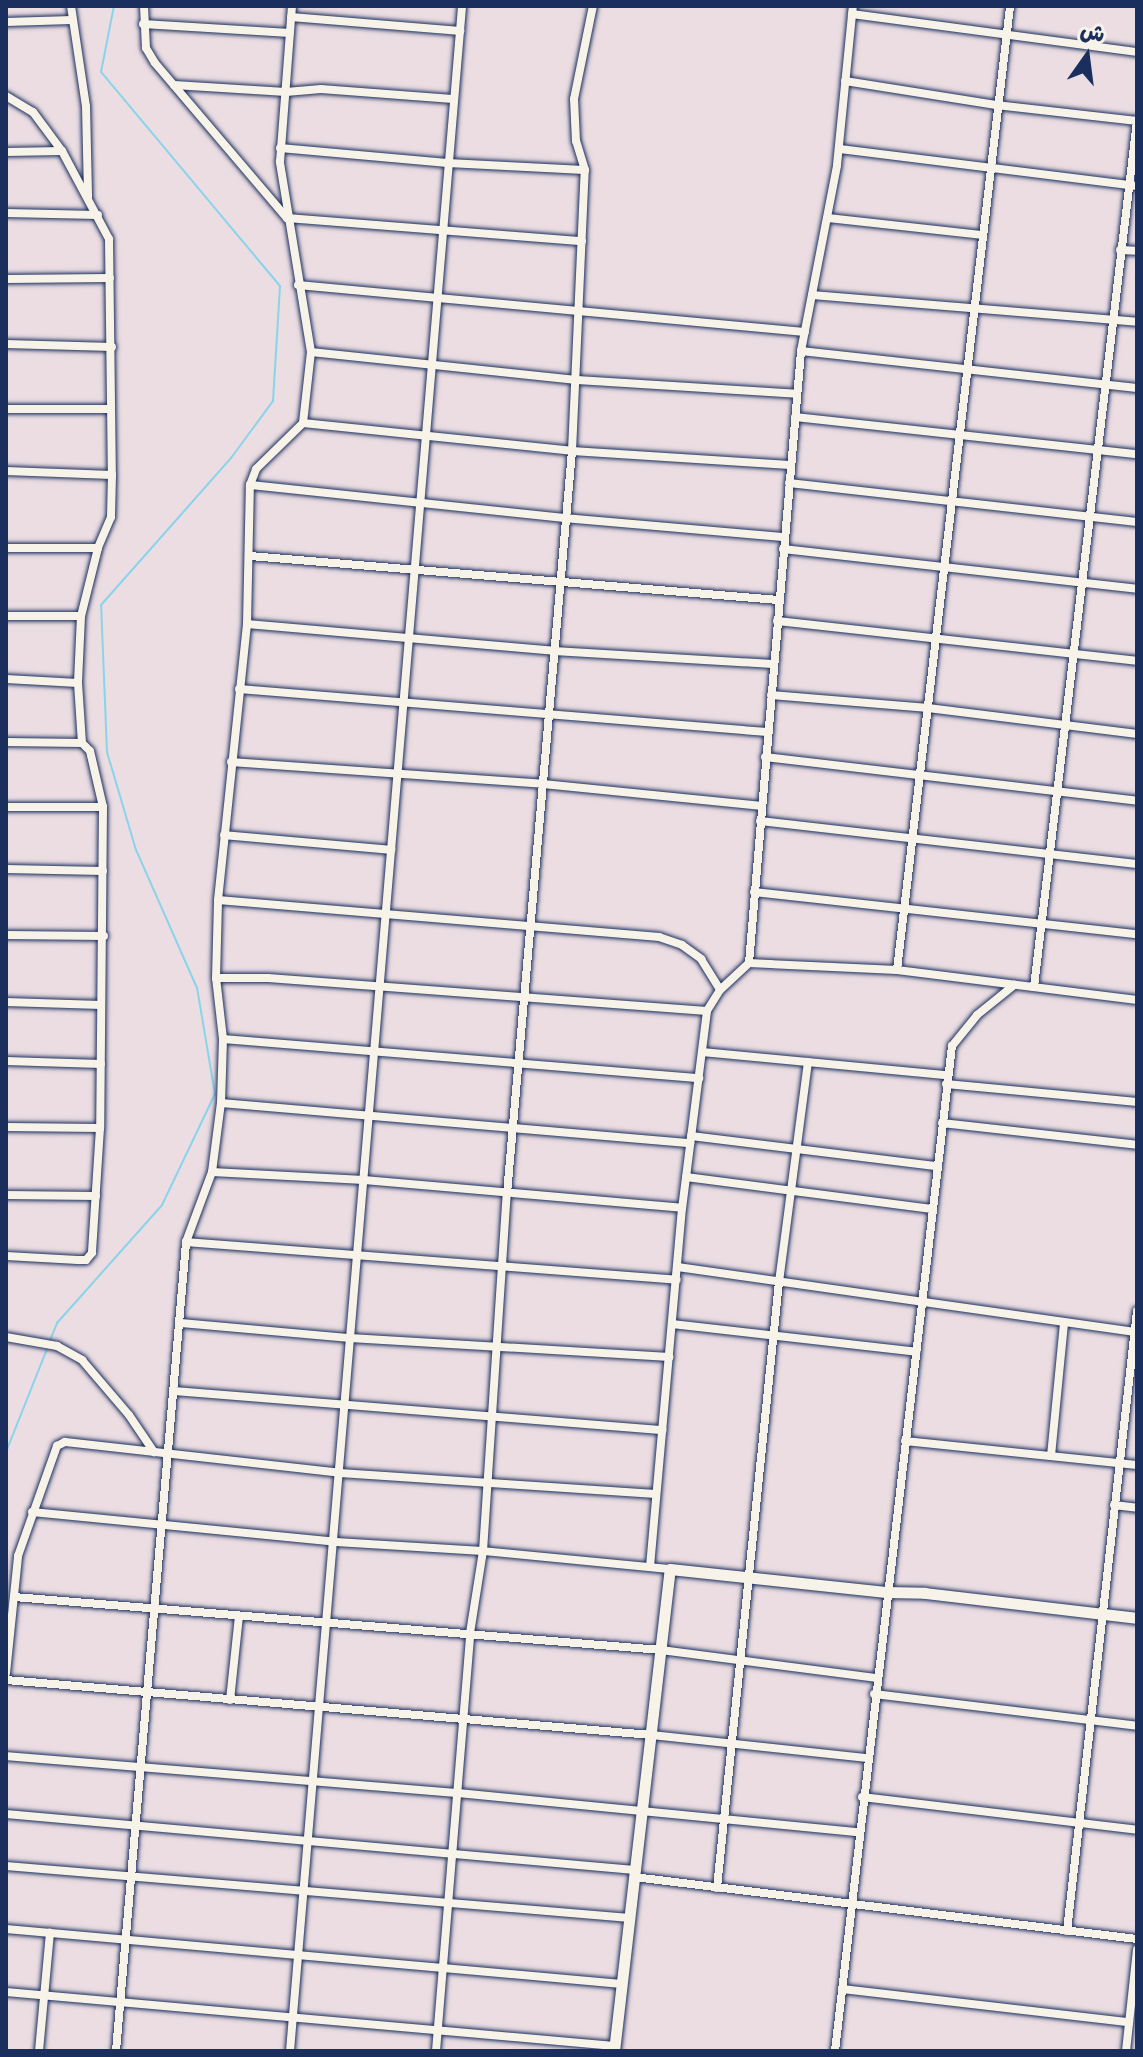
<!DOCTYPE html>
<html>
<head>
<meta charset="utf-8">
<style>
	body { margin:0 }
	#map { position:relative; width:1143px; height:2057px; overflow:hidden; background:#ebdde2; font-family:Sriracha,"Playpen Sans Arabic",sans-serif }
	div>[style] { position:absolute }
	.stream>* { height:2px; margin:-1px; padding:0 1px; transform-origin:1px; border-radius:1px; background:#8ad4eb }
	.roads { filter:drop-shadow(0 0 2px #1b2f5e) drop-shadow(0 0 2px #1b2f5e) }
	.street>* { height:8px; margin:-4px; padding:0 4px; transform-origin:4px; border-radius:4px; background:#f7f3e8 }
	.secondary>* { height:11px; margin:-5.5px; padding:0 5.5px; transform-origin:5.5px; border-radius:5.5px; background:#f7f3e8 }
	span { translate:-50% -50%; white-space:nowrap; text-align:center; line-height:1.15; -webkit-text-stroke:8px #f7f3e8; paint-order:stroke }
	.frame { position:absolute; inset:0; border:8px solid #1b2f5e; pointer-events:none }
	.north { position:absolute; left:1047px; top:16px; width:80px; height:80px; -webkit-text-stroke:6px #f7f3e8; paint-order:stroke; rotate:14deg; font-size:22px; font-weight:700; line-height:32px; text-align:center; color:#1b2f5e }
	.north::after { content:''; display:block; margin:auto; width:28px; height:36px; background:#1b2f5e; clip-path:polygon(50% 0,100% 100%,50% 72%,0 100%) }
</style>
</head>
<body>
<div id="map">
	<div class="stream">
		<div style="left:49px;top:1343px;width:22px;rotate:-68deg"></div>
		<div style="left:57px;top:1323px;width:158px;rotate:-48.3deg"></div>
		<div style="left:162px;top:1205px;width:123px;rotate:-64.5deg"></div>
		<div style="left:215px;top:1094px;width:108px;rotate:-99.6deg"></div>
		<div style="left:197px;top:988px;width:151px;rotate:-113.8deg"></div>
		<div style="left:136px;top:850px;width:102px;rotate:-106.5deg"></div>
		<div style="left:107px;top:752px;width:147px;rotate:-92.3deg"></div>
		<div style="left:101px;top:605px;width:196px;rotate:-48.5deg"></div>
		<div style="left:231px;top:458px;width:71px;rotate:-53.6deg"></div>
		<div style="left:273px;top:401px;width:115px;rotate:-86.5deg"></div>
		<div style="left:280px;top:286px;width:279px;rotate:-129.9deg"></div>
		<div style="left:101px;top:72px;width:67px;rotate:-78.9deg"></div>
		<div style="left:6px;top:1452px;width:111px;rotate:-68.3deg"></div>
	</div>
	<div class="roads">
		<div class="street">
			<div style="left:71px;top:6px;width:101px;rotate:81.5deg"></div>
			<div style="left:86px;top:106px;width:91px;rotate:88.7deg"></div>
			<div style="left:144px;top:6px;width:42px;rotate:87.3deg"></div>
			<div style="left:146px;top:48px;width:17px;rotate:59deg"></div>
			<div style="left:155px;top:63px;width:204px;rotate:49.6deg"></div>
			<div style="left:287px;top:218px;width:296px;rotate:4.5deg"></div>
			<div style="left:852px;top:14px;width:288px;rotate:7.6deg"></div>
			<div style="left:291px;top:17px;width:170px;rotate:4.7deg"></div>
			<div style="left:6px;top:22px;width:66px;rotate:-1.7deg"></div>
			<div style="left:143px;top:24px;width:147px;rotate:3.5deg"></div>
			<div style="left:845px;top:81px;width:153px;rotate:9deg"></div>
			<div style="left:996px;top:105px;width:142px;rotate:6.5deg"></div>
			<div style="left:174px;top:85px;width:112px;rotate:3.6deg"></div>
			<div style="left:286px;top:92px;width:35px;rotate:-5deg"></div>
			<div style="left:321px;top:89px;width:132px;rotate:4.3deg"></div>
			<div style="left:6px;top:96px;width:31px;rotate:31deg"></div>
			<div style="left:33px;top:112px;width:49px;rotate:53.4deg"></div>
			<div style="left:62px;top:151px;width:100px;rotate:61.9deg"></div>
			<div style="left:109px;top:239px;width:236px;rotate:89.3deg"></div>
			<div style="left:112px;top:475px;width:42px;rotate:91.4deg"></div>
			<div style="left:111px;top:517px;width:34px;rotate:113deg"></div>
			<div style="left:98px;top:548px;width:70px;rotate:104deg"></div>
			<div style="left:81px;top:616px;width:67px;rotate:92.6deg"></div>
			<div style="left:78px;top:683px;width:60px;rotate:86.2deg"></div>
			<div style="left:82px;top:743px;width:11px;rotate:45deg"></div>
			<div style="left:90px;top:751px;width:57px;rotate:76.9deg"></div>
			<div style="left:103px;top:807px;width:321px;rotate:90.5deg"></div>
			<div style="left:100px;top:1128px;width:125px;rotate:93.7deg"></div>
			<div style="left:92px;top:1253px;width:9px;rotate:131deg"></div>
			<div style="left:86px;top:1260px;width:8px;rotate:180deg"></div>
			<div style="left:78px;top:1260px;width:72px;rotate:-176.8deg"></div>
			<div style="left:280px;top:148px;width:168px;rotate:5.1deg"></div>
			<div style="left:447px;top:163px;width:138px;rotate:2.9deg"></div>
			<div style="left:840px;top:149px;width:299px;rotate:7.1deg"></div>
			<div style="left:6px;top:152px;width:56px;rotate:-1deg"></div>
			<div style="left:6px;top:213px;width:92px;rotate:1.2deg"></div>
			<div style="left:828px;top:218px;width:154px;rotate:6.3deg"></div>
			<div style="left:1120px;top:250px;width:17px;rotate:3deg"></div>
			<div style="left:6px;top:279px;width:104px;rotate:-0.6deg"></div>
			<div style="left:298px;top:285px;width:509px;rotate:5.3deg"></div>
			<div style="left:812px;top:295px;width:326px;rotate:4.7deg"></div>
			<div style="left:6px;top:344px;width:106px;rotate:1.6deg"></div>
			<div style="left:801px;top:351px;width:338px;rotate:6.3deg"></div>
			<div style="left:311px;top:352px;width:267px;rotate:6deg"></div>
			<div style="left:577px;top:380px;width:220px;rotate:3.6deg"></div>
			<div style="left:6px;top:409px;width:105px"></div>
			<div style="left:795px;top:417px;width:344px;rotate:6.2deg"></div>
			<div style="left:303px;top:423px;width:270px;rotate:5.9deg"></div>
			<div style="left:572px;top:451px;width:218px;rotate:3.7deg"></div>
			<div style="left:6px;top:471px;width:106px;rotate:2.2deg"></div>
			<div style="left:789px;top:483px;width:350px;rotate:6.4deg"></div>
			<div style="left:250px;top:485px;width:317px;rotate:6deg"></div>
			<div style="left:565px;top:518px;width:220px;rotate:5deg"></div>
			<div style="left:6px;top:548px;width:92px"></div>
			<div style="left:783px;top:549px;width:356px;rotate:6.4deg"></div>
			<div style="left:250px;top:556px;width:530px;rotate:4.76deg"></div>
			<div style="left:6px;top:616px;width:75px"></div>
			<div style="left:777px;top:621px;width:362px;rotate:6.3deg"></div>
			<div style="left:247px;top:624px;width:308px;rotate:5deg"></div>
			<div style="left:554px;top:651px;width:219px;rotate:3.4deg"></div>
			<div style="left:6px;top:679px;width:72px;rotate:3.2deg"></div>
			<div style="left:239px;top:689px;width:530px;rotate:4.66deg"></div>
			<div style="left:771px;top:695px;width:158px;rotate:4.7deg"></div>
			<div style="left:928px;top:708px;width:211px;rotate:7.1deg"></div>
			<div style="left:6px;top:742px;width:76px;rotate:0.8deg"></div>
			<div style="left:765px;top:757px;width:375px;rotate:6.7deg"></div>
			<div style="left:231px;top:762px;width:312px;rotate:4deg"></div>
			<div style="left:542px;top:784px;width:220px;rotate:5.7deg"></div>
			<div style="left:6px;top:807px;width:97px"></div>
			<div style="left:760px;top:821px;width:379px;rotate:6.5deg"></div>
			<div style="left:224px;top:835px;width:168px;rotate:5.1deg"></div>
			<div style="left:6px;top:869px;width:97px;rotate:1.2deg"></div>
			<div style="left:754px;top:892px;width:385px;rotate:6.3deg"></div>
			<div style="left:218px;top:900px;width:443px;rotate:4.8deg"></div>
			<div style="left:659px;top:937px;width:24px;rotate:19deg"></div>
			<div style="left:682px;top:945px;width:24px;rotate:36deg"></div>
			<div style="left:701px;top:959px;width:36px;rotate:58deg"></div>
			<div style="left:720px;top:990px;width:25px;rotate:122deg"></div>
			<div style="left:707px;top:1011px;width:199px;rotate:97.2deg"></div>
			<div style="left:682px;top:1208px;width:360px;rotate:95.1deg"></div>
			<div style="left:6px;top:935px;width:98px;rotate:0.6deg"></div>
			<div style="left:749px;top:963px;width:614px;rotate:-85.14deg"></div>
			<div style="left:801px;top:351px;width:189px;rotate:-79deg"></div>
			<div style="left:837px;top:165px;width:160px;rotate:-84.3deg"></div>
			<div style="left:897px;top:970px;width:971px;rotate:-83.31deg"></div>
			<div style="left:216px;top:978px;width:52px"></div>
			<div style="left:268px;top:978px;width:440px;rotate:4.3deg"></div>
			<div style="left:1034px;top:987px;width:873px;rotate:-83.22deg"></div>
			<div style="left:720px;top:990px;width:40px;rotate:-43deg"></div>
			<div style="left:749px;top:963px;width:148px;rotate:2.7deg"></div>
			<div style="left:897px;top:970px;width:242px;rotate:7.1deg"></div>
			<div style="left:6px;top:1002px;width:95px;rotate:1.8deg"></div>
			<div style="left:223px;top:1039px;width:478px;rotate:4.7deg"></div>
			<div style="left:702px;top:1052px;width:246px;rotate:5.4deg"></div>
			<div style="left:6px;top:1061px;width:95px;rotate:1.8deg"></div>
			<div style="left:946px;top:1084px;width:192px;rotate:5.4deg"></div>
			<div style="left:221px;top:1103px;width:471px;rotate:4.9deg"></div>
			<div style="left:942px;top:1123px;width:196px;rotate:6.4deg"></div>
			<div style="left:6px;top:1127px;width:94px;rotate:0.6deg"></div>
			<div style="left:691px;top:1136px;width:248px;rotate:7deg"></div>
			<div style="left:212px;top:1172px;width:152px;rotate:3deg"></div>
			<div style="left:364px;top:1180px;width:319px;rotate:5deg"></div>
			<div style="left:686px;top:1177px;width:248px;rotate:7.4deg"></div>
			<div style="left:6px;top:1195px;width:90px;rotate:0.6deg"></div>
			<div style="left:186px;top:1242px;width:492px;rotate:4.4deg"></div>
			<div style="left:678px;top:1267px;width:463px;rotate:8.1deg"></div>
			<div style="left:181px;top:1323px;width:170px;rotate:5.1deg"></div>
			<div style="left:350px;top:1338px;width:320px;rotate:3.4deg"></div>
			<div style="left:672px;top:1324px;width:246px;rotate:6.5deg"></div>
			<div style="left:6px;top:1337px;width:52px;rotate:10deg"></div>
			<div style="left:57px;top:1346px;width:29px;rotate:29deg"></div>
			<div style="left:82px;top:1360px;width:72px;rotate:49.5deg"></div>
			<div style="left:129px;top:1415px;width:45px;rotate:56deg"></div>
			<div style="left:175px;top:1391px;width:489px;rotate:4.6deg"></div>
			<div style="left:905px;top:1441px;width:233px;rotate:5.9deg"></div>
			<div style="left:1051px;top:1456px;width:134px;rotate:-84.4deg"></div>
			<div style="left:1114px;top:1505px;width:23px;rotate:7deg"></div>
			<div style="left:32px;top:1512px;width:305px;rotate:5.6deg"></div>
			<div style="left:336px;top:1542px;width:147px;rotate:3.5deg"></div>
			<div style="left:483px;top:1551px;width:188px;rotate:5.5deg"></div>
			<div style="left:14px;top:1597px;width:649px;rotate:4.68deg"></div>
			<div style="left:661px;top:1650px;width:218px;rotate:7.4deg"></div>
			<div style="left:6px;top:1673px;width:118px;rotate:-84.1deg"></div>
			<div style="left:18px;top:1556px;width:117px;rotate:-70.5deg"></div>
			<div style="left:57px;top:1446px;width:9px;rotate:-27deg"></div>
			<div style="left:65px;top:1442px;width:277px;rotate:6.4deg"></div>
			<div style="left:340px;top:1473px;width:316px;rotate:3.8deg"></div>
			<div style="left:6px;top:1680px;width:647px;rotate:4.87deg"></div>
			<div style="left:651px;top:1735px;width:216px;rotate:6.1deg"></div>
			<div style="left:874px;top:1694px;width:265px;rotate:6.9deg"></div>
			<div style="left:230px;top:1700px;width:84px;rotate:-83.9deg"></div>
			<div style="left:6px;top:1756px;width:454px;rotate:4.7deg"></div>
			<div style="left:458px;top:1793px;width:402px;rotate:5.6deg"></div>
			<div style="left:862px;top:1797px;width:277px;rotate:6.8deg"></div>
			<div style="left:6px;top:1814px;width:631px;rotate:5.09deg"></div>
			<div style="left:6px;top:1866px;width:626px;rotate:4.76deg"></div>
			<div style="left:634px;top:1877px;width:507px;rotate:7.03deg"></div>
			<div style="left:717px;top:1888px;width:609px;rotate:-84.16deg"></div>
			<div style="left:779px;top:1282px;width:222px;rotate:-82.5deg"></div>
			<div style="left:6px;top:1929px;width:618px;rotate:5.1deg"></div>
			<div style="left:1067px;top:1931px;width:624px;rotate:-83.56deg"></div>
			<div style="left:842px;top:1989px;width:289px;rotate:6.6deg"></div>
			<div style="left:6px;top:1992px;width:611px;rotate:5.07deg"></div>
			<div style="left:39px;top:2051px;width:119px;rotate:-84.7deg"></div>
			<div style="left:116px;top:2051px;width:812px;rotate:-85.05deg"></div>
			<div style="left:186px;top:1242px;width:75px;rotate:-69.6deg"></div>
			<div style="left:212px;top:1172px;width:70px;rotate:-82.6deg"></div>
			<div style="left:221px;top:1103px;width:64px;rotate:-88.2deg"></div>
			<div style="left:223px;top:1039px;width:61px;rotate:-96.5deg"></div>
			<div style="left:216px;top:978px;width:78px;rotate:-88.5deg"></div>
			<div style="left:218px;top:900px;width:278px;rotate:-84deg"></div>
			<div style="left:247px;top:624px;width:139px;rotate:-88.8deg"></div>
			<div style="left:250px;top:485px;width:17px;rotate:-69deg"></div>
			<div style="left:256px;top:469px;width:66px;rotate:-44.4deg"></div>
			<div style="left:303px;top:423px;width:71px;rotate:-83.6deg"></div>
			<div style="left:311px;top:352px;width:193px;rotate:-99.3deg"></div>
			<div style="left:280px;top:162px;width:156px;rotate:-85.6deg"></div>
			<div style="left:290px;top:2051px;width:2052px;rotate:-85.19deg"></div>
			<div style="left:436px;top:2051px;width:419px;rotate:-85.3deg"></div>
			<div style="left:470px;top:1633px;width:83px;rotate:-81deg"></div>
			<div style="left:483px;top:1551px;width:358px;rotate:-86.2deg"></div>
			<div style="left:507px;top:1194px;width:746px;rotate:-85deg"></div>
			<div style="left:572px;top:451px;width:281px;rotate:-87.4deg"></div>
			<div style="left:585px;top:170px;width:30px;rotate:-107deg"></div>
			<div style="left:576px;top:141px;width:42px;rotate:-92.7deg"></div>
			<div style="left:574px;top:99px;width:95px;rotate:-78.5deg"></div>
			<div style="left:835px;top:2051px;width:1012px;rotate:-83.36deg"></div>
			<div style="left:952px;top:1046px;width:40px;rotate:-51deg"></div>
			<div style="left:977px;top:1015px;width:48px;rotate:-39deg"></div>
			<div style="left:1126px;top:2051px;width:102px;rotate:-83.8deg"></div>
		</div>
		<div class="secondary">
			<div style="left:614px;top:2051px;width:485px;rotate:-83.4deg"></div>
			<div style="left:670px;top:1569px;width:217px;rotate:6.1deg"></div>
			<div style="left:886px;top:1592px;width:39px;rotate:1deg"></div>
			<div style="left:925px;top:1593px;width:213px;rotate:6.7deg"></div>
		</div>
	</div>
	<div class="frame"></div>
	<div class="north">ش</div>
</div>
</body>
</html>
